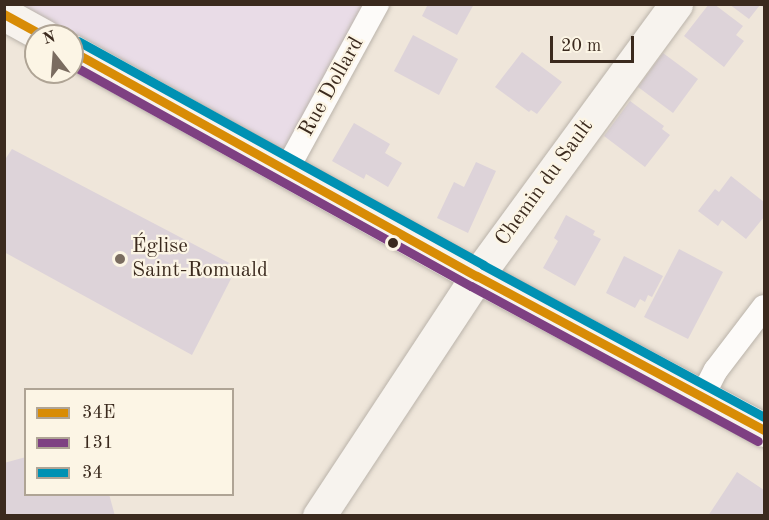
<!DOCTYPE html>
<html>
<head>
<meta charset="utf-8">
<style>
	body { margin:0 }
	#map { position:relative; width:769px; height:520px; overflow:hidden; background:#efe6da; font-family:"Old Standard TT",serif }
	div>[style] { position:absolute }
	.built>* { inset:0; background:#e9dce7 }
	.building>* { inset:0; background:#ddd3d9 }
	.roads { filter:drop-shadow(0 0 2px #bab3aa) drop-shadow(0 0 2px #bab3aa) }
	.street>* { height:24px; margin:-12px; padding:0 12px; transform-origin:12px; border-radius:12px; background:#fdfbf9 }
	.secondary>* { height:33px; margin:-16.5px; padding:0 16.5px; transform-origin:16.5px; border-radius:16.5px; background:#f7f3ee }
	.bus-1>* { height:9px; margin:-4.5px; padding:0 4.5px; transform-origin:4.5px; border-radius:4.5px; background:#d88c06 }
	.bus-2>* { height:9px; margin:-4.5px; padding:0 4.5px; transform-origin:4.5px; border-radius:4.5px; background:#7e4082 }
	.bus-3>* { height:9px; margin:-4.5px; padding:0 4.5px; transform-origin:4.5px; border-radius:4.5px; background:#0091b3 }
	.dots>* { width:16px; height:16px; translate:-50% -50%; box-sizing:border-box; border:3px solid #fcf5e5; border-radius:50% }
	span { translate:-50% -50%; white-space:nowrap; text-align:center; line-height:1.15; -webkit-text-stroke:4.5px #fcf5e5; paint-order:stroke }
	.street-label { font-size:21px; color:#3b2a1e }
	.poi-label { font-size:21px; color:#3b2a1e }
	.left { translate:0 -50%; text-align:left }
	.frame { position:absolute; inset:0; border:6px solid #3b2a1e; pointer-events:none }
	.legend { position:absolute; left:24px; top:388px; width:210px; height:108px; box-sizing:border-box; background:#fcf5e5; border:2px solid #afa495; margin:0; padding:8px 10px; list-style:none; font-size:18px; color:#3b2a1e }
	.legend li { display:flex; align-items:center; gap:12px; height:30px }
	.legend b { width:30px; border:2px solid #afa495 }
	.north { position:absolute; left:24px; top:24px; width:60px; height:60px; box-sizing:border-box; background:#fcf5e5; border:2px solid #afa495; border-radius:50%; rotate:343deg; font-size:16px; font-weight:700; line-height:24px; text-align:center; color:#3b2a1e }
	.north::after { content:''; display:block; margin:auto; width:21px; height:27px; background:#7a6c60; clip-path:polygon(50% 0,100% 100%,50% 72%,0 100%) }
	.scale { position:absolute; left:550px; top:36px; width:84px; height:27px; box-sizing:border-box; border:3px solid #3b2a1e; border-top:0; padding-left:8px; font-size:18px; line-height:21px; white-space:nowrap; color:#3b2a1e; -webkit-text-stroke:4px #fcf5e5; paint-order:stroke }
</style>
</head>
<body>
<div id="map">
	<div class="built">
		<div style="clip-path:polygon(5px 4px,377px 5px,287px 169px,72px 36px,45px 36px)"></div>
	</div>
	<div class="building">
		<div style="clip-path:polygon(428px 4px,474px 4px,457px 35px,422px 16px)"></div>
		<div style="clip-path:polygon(709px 4px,714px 4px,743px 26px,736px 35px,744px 41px,724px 67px,684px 36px)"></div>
		<div style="clip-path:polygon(729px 4px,764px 4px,764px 8px,760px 5px,749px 19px)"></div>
		<div style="clip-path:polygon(413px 35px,458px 59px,439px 95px,394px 71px)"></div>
		<div style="clip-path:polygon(522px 52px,562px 82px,537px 114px,531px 110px,529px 112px,495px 87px)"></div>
		<div style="clip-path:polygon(663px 53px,698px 79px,673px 113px,638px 87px)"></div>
		<div style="clip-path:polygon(630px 101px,664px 126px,662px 129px,670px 135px,645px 167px,604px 136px)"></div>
		<div style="clip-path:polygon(354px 123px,390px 144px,385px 153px,402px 163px,388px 187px,366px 174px,364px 179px,332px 161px)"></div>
		<div style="clip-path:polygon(12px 149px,237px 267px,192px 355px,4px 252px,4px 161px)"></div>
		<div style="clip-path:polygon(476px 162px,496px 171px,468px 233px,437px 218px,454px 182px,464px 187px)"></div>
		<div style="clip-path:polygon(731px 176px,764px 202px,764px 217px,746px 239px,722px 220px,718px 226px,698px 211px,715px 189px,719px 192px)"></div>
		<div style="clip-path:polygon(566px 215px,595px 231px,593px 235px,601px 239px,575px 286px,543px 268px,558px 241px,554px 238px)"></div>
		<div style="clip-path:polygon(679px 249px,723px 272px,688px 339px,644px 317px)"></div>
		<div style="clip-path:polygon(624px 256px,663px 276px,652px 297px,648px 295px,645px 302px,640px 299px,635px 308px,606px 293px)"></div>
		<div style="clip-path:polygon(26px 457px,26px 494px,109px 494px,115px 516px,4px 516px,4px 463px)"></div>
		<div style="clip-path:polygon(737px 472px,764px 490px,764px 516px,708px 516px)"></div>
	</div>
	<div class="roads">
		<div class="street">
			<div style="left:287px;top:169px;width:188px;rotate:-61.4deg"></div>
			<div style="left:703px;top:395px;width:28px;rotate:-63deg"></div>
			<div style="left:716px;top:370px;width:79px;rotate:-52.7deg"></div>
		</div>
		<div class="secondary">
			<div style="left:4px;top:14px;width:46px;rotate:28.8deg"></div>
			<div style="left:72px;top:51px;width:463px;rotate:29.1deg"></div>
			<div style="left:477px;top:276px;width:326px;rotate:28.2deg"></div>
			<div style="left:319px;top:516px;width:287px;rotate:-56.6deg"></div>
			<div style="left:477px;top:276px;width:337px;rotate:-53.8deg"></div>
		</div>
	</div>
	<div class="bus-1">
		<div style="left:4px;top:14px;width:46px;rotate:28.8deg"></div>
		<div style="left:72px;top:51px;width:463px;rotate:29.1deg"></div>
		<div style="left:477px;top:276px;width:326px;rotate:28.2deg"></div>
	</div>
	<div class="bus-2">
		<div style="left:72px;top:65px;width:456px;rotate:29deg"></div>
		<div style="left:471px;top:286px;width:326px;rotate:28.4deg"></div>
	</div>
	<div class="bus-3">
		<div style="left:78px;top:41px;width:463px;rotate:28.9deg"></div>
		<div style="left:483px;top:265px;width:319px;rotate:28.4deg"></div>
	</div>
	<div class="dots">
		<div style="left:393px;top:243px;background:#3b2a1e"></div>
		<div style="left:120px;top:259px;background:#7a6c60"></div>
	</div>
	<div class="street-label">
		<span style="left:332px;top:87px;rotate:-61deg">Rue Dollard</span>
		<span style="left:545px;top:183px;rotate:-54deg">Chemin du Sault</span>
	</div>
	<div class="poi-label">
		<span class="left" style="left:132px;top:259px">Église<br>Saint-Romuald</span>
	</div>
	<div class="frame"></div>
	<ul class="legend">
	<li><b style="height:8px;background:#d88c06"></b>34E</li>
	<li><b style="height:8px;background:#7e4082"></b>131</li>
	<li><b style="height:8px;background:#0091b3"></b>34</li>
	</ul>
	<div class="north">N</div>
	<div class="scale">20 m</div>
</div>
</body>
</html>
